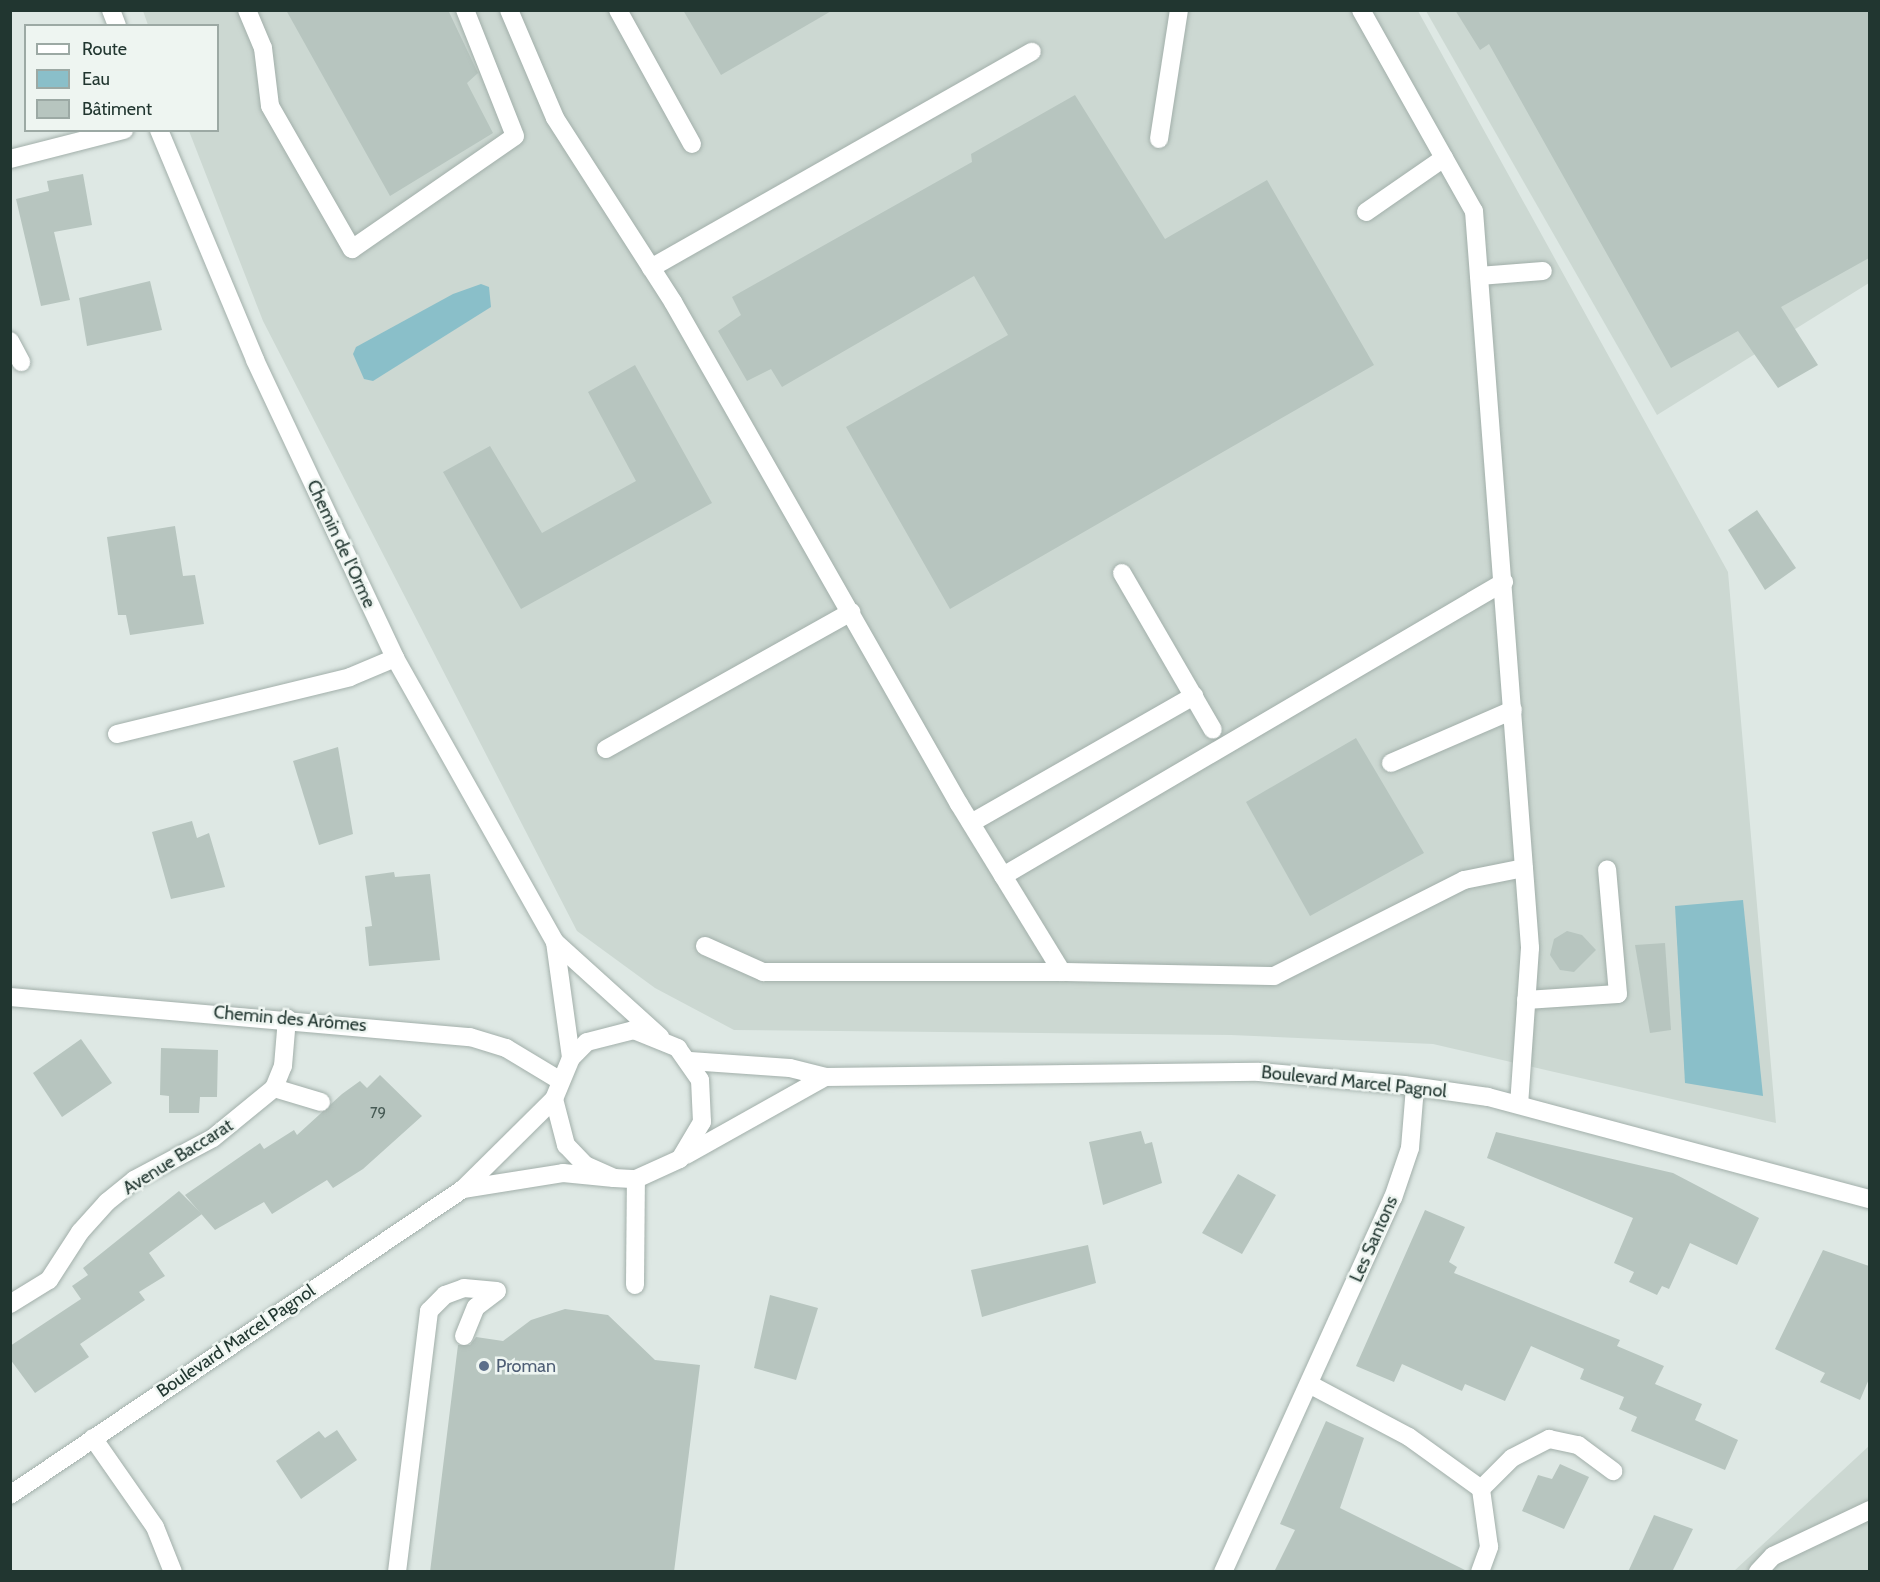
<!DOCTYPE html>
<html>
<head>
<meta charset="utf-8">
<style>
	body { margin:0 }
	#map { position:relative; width:1880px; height:1582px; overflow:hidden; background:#dee8e4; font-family:Cabin,sans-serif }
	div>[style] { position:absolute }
	.built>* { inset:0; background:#ccd8d2 }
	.water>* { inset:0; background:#8abfc9 }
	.building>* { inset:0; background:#b7c5bf }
	.roads { filter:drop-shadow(0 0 2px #a2afaa) drop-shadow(0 0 2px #a2afaa) }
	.minor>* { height:18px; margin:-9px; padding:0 9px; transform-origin:9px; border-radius:9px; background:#fff }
	.dots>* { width:16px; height:16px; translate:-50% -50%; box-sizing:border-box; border:3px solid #eef5f1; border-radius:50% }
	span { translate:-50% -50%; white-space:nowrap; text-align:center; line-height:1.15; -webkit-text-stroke:5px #eef5f1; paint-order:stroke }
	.number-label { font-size:15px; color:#465a54 }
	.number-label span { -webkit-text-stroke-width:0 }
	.street-label { font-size:18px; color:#213630 }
	.service-label { font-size:18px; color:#4e5e75 }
	.left { translate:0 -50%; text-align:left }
	.frame { position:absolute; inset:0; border:12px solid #213630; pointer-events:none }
	.legend { position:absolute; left:24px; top:24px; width:195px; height:108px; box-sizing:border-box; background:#eef5f1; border:2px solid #9ca9a4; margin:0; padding:8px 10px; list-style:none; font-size:18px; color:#213630 }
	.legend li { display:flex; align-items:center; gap:12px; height:30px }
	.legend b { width:30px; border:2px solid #9ca9a4 }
</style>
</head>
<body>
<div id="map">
	<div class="built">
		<div style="clip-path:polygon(143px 11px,1418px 11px,1728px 572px,1776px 1123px,1433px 1044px,1231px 1035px,734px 1030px,655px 988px,577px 931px,263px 321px,189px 131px,218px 130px,218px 26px,148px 25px)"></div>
		<div style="clip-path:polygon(1426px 11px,1869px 11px,1869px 283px,1657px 415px)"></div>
		<div style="clip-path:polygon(1869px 1446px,1869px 1571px,1734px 1571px)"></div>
	</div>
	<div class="water">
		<div style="clip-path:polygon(481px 284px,489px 287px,491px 307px,373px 381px,364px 379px,353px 354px,356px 347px,453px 294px)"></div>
		<div style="clip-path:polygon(1743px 900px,1763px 1096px,1685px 1083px,1675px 906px)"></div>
	</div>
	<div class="building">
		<div style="clip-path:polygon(286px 10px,448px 10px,478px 73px,467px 83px,493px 133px,390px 196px)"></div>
		<div style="clip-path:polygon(683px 10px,833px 10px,721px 75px)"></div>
		<div style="clip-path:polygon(1455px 10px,1869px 10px,1869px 258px,1781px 307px,1818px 365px,1778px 388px,1738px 331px,1671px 368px,1489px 44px,1480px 50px)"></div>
		<div style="clip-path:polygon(1075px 95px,1165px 239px,1267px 180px,1374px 365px,950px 609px,846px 427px,1008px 335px,974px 276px,782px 387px,771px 369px,747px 381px,718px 331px,741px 315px,732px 297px,972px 162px,971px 154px)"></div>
		<div style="clip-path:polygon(83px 174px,92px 225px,54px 232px,70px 300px,41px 306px,16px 199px,49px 191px,47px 181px)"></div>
		<div style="clip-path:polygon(150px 281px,162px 330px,87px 346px,79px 298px)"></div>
		<div style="clip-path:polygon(635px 365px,712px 503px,521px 609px,443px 472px,490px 446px,542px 533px,636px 481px,588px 392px)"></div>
		<div style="clip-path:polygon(1757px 510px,1796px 568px,1765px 590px,1728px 530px)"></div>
		<div style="clip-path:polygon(175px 526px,183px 576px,195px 575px,204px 624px,130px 635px,126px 615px,118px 615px,107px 537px)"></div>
		<div style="clip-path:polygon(1356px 738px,1424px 853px,1310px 916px,1246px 802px)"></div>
		<div style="clip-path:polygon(338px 747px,353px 834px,319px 845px,293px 761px)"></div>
		<div style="clip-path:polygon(192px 821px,197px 838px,209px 833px,225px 887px,171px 899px,152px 832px)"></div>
		<div style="clip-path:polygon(394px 872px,395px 877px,430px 874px,440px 960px,369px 966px,365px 927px,372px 926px,365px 876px)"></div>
		<div style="clip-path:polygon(1567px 931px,1582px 935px,1596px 950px,1574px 972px,1560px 970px,1550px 955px,1554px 939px)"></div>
		<div style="clip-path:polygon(1665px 943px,1671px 1030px,1650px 1033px,1635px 945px)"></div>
		<div style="clip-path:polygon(81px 1039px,112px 1083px,62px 1117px,33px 1073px)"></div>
		<div style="clip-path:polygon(161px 1048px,218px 1050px,217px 1097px,200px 1097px,199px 1113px,169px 1113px,169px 1096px,160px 1095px)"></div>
		<div style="clip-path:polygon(380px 1075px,422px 1116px,363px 1169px,333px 1188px,327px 1180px,272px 1214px,264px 1202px,215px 1230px,185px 1195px,260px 1143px,264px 1149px,294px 1130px,297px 1135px,342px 1094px,360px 1081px,367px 1088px)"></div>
		<div style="clip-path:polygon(1141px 1131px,1145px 1144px,1152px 1142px,1162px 1183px,1103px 1205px,1089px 1142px)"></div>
		<div style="clip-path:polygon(1496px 1132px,1673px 1173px,1759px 1218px,1737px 1265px,1690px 1243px,1669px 1289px,1662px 1286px,1657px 1295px,1629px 1282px,1634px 1272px,1614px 1263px,1633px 1218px,1487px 1158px)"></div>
		<div style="clip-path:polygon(1238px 1174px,1276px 1195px,1242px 1254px,1202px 1233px)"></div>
		<div style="clip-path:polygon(179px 1191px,202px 1214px,149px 1253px,165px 1276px,139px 1292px,145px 1300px,80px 1344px,89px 1357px,35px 1393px,10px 1359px,10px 1346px,81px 1299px,72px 1286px,88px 1275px,83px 1268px)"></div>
		<div style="clip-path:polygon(1425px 1210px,1465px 1227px,1449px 1262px,1457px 1267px,1454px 1273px,1620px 1340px,1617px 1346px,1664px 1366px,1655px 1384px,1702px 1404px,1695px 1420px,1738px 1440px,1725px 1470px,1631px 1431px,1637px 1417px,1619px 1409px,1624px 1397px,1580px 1379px,1584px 1369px,1531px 1346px,1505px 1401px,1465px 1384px,1462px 1391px,1402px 1364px,1394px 1382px,1356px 1366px)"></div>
		<div style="clip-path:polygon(1088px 1245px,1096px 1283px,982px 1317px,971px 1270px)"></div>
		<div style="clip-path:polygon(1823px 1250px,1869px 1266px,1869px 1379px,1860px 1400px,1820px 1382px,1825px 1373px,1775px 1349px)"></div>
		<div style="clip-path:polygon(770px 1295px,818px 1308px,796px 1380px,754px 1368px)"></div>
		<div style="clip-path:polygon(565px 1309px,608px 1315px,655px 1360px,700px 1365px,674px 1572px,430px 1572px,458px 1345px,470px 1345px,476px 1337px,503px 1341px,531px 1320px)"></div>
		<div style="clip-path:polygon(1326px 1421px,1364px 1438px,1340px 1508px,1469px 1572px,1274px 1572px,1295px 1530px,1280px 1524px)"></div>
		<div style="clip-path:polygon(337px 1430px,357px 1460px,301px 1499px,276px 1461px,319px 1431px,325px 1438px)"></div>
		<div style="clip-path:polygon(1560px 1464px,1589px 1477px,1564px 1529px,1522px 1511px,1538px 1475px,1552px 1479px)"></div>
		<div style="clip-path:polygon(1654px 1515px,1693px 1529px,1672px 1572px,1628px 1572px)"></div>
	</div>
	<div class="roads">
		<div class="minor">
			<div style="left:111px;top:10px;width:17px;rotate:69deg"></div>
			<div style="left:247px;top:10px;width:41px;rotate:67.2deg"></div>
			<div style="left:263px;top:48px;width:58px;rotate:83.1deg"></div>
			<div style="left:270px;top:106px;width:165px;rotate:60.2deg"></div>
			<div style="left:352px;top:249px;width:198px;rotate:-34.7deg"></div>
			<div style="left:515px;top:136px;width:136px;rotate:-111.6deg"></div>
			<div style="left:509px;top:10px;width:117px;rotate:66.9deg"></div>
			<div style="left:555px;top:118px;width:219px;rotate:57.3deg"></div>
			<div style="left:673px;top:302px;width:578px;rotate:60.33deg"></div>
			<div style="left:959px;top:804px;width:197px;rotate:58.5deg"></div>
			<div style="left:1062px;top:972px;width:212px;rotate:1.1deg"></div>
			<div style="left:1274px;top:976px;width:213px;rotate:-26.8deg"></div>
			<div style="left:1464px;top:880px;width:61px;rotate:-11.3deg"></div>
			<div style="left:618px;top:10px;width:153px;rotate:61.1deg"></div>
			<div style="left:1361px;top:10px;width:231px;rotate:60.7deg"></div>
			<div style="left:1474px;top:211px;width:739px;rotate:85.65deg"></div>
			<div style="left:1530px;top:948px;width:156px;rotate:94deg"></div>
			<div style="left:159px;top:130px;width:249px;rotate:67.3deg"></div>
			<div style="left:255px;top:360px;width:329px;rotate:64.8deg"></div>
			<div style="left:395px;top:658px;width:326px;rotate:60.6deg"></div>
			<div style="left:555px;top:942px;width:142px;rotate:42.1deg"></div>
			<div style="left:1159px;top:139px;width:131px;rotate:-81.2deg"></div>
			<div style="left:10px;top:159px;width:118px;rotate:-14.3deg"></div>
			<div style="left:1366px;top:212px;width:95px;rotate:-34.7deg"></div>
			<div style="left:651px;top:268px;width:438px;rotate:-29.6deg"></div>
			<div style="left:1479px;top:276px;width:64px;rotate:-4.5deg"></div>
			<div style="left:10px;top:341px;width:24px;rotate:62deg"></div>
			<div style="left:1122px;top:573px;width:181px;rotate:59.9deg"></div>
			<div style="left:117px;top:734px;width:240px;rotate:-13.7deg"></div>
			<div style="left:350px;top:677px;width:49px;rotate:-22.9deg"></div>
			<div style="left:606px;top:749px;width:281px;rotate:-29.2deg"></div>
			<div style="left:1391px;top:763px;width:133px;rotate:-23.5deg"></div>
			<div style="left:971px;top:823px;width:257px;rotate:-29.7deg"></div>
			<div style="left:1003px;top:876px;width:581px;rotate:-30.41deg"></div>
			<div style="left:555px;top:942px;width:117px;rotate:82.1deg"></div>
			<div style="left:705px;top:946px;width:64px;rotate:24.1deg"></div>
			<div style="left:763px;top:972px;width:299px"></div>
			<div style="left:10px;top:997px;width:462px;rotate:5deg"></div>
			<div style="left:470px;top:1037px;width:38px;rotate:17deg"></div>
			<div style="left:506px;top:1048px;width:62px;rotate:31.1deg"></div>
			<div style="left:1526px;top:1000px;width:92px;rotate:-3.7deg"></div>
			<div style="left:1618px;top:994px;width:125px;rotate:-95deg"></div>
			<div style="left:690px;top:1061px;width:100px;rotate:4deg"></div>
			<div style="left:790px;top:1068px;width:36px;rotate:14deg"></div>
			<div style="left:825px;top:1077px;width:434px;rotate:-0.7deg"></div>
			<div style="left:1259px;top:1072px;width:146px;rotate:5.1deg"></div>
			<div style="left:1404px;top:1085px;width:85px;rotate:8.1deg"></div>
			<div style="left:1488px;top:1097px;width:395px;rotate:15deg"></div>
			<div style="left:274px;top:1088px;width:49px;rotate:16.6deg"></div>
			<div style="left:686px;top:1155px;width:159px;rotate:-29.3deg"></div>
			<div style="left:463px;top:1189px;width:101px;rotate:-9.1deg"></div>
			<div style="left:563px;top:1173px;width:51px;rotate:5.6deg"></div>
			<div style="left:614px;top:1178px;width:22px;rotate:3deg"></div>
			<div style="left:636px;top:1179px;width:48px;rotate:-24.4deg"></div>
			<div style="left:680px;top:1159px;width:43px;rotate:-59.3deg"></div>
			<div style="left:702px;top:1122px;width:42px;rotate:-92.7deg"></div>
			<div style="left:700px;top:1080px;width:39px;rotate:-125deg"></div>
			<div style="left:678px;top:1048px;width:48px;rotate:-157.8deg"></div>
			<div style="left:634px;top:1030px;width:49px;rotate:165.7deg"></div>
			<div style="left:587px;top:1042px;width:23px;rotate:135deg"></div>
			<div style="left:571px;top:1058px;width:44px;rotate:112.5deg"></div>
			<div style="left:554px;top:1099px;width:48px;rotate:75.4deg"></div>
			<div style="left:566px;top:1145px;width:28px;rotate:46deg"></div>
			<div style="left:585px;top:1165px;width:32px;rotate:24deg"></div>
			<div style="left:635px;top:1285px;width:106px;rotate:-89.5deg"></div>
			<div style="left:10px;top:1304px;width:46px;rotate:-31.6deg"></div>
			<div style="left:49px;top:1280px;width:57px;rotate:-57.1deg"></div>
			<div style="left:80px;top:1232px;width:40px;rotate:-48deg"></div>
			<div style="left:107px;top:1202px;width:35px;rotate:-39deg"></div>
			<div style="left:134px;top:1180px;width:89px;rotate:-28deg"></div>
			<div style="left:213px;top:1138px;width:79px;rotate:-39.3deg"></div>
			<div style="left:274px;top:1088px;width:24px;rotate:-68deg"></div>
			<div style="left:283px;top:1066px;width:48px;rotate:-85.2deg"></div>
			<div style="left:464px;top:1336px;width:31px;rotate:-68deg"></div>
			<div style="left:476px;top:1307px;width:26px;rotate:-37deg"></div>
			<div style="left:1309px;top:1384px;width:113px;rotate:27.9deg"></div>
			<div style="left:1409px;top:1437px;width:89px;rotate:35.8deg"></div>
			<div style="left:1481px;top:1489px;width:44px;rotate:-45deg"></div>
			<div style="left:1512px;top:1458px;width:42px;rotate:-27.2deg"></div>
			<div style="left:1549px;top:1439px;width:30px;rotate:12deg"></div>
			<div style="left:1578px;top:1445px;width:44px;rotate:36.6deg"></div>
			<div style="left:93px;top:1438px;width:108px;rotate:55.1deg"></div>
			<div style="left:155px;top:1527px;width:48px;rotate:68.2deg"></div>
			<div style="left:10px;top:1495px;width:547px;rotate:-34.04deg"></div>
			<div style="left:463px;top:1189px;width:128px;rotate:-44.7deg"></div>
			<div style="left:397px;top:1572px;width:263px;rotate:-83deg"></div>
			<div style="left:429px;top:1311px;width:23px;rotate:-45deg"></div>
			<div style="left:445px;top:1295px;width:20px;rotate:-20deg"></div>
			<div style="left:464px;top:1288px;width:33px;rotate:5deg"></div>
			<div style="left:1223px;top:1572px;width:411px;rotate:-65.6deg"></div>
			<div style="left:1393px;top:1198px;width:53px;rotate:-71.2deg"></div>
			<div style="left:1410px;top:1148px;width:61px;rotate:-85.3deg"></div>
			<div style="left:1480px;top:1572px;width:27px;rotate:-70deg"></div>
			<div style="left:1489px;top:1547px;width:59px;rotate:-97.9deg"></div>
			<div style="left:1758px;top:1572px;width:22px;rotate:-47deg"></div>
			<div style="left:1773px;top:1556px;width:107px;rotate:-25.4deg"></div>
		</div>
	</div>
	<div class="dots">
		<div style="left:484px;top:1366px;background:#5c6f8a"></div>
	</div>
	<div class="number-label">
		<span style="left:378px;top:1114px">79</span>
	</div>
	<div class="street-label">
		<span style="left:341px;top:544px;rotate:65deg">Chemin de l'Orme</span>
		<span style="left:290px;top:1019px;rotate:5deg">Chemin des Arômes</span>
		<span style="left:1354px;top:1082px;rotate:6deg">Boulevard Marcel Pagnol</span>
		<span style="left:178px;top:1157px;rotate:-32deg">Avenue Baccarat</span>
		<span style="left:1374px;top:1239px;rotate:-66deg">Les Santons</span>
		<span style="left:236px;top:1341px;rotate:-34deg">Boulevard Marcel Pagnol</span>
	</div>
	<div class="service-label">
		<span class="left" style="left:496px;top:1366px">Proman</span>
	</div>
	<div class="frame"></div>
	<ul class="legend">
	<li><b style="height:8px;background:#fff"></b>Route</li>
	<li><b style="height:16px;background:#8abfc9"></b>Eau</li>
	<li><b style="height:16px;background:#b7c5bf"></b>Bâtiment</li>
	</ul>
</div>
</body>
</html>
